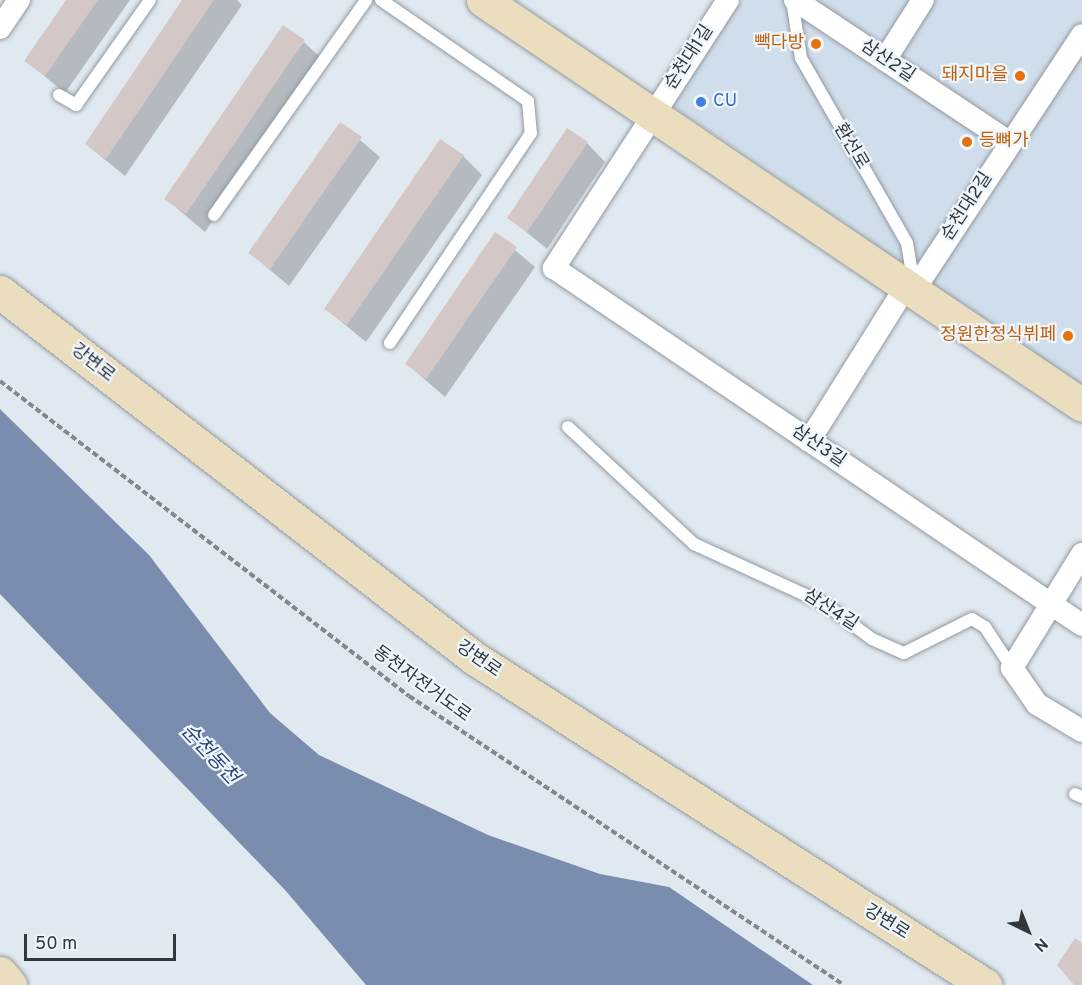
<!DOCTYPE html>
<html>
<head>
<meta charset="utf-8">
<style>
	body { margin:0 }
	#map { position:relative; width:1082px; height:985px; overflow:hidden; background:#e1e9f0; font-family:Overpass,"Noto Sans KR",sans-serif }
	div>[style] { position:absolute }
	.built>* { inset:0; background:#d0deeb }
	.water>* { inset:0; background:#7b8daf }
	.shadow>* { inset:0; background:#0003 }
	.building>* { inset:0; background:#d3c8c6 }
	.path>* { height:4px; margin-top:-2px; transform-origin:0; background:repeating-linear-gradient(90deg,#83888d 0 6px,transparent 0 9px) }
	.roads { filter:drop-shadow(0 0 2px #939aa1) drop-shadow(0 0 2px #939aa1) }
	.lane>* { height:12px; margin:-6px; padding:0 6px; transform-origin:6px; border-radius:6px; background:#fff }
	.street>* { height:22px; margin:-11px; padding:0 11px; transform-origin:11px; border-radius:11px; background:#fff }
	.secondary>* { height:33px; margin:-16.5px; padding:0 16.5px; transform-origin:16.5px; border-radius:16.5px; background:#eadebf }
	.dots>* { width:16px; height:16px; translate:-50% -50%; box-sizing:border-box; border:3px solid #eef6fe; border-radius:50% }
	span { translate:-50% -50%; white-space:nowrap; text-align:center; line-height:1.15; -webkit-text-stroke:4.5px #eef6fe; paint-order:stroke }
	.food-label { font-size:18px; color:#c56008 }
	.right { translate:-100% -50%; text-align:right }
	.left { translate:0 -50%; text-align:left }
	.street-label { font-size:18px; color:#34373a }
	.shop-label { font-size:18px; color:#366cbe }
	.water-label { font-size:20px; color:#2e4474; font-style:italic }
	.north { position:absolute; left:998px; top:901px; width:60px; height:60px; -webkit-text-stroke:4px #eef6fe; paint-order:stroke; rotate:137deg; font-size:16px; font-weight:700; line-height:24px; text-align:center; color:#34373a }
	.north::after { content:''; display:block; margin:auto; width:21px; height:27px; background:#34373a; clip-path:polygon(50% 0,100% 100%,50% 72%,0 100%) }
	.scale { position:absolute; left:24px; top:934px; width:152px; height:27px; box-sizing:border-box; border:3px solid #34373a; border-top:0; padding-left:8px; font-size:18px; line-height:21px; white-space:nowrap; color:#34373a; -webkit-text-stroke:4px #eef6fe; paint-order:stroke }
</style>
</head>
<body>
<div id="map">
	<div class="built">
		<div style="clip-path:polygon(728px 0,1082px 0,1082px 386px,661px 98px)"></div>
	</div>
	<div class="water">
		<div style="clip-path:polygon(0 409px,149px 555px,270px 713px,319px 755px,488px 835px,600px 874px,669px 887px,813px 985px,366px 985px,285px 890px,0 594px)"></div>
	</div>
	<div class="shadow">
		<div style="clip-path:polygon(67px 0,130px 0,65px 93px,26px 61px)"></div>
		<div style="clip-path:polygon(184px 0,237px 0,242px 5px,125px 176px,86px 144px)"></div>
		<div style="clip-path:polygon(304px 42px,323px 60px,205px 232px,166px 199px)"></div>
		<div style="clip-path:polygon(341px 124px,380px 157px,289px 286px,250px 253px)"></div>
		<div style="clip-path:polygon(587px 143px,605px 162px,547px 249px,508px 217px)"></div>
		<div style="clip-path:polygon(463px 156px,482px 175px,366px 342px,326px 309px)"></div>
		<div style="clip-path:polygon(496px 234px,535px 267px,445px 397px,407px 364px)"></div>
	</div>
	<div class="building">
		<div style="clip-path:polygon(66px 0,98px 0,45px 76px,24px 61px)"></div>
		<div style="clip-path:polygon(182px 0,214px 0,106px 159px,85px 144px)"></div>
		<div style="clip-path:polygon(283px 25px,305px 40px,186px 214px,164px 199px)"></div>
		<div style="clip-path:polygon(340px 122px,362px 137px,270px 269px,248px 253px)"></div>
		<div style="clip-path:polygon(567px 128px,588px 142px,527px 232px,507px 218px)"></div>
		<div style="clip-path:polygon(440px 139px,464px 155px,347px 325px,324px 309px)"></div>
		<div style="clip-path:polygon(495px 232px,517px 247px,426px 379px,405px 364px)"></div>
		<div style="clip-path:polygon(1075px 938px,1082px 943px,1082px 985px,1074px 985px,1057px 965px)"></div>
	</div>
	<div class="path">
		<div style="left:0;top:381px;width:516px;rotate:37.6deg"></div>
		<div style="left:409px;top:696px;width:522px;rotate:33.6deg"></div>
	</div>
	<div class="roads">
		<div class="lane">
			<div style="left:381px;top:0;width:178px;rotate:34.5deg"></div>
			<div style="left:528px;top:101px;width:32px;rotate:85deg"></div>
			<div style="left:531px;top:133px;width:253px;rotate:123.9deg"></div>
			<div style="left:792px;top:0;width:59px;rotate:81.2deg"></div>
			<div style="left:801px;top:58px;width:213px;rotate:60.2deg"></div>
			<div style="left:907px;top:243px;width:43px;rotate:80.5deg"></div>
			<div style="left:59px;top:95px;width:20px;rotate:30deg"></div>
			<div style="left:76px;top:105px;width:128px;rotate:-54.8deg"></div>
			<div style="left:214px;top:215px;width:263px;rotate:-54.7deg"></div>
			<div style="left:568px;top:427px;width:172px;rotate:42.9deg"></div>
			<div style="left:694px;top:544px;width:144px;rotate:24.6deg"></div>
			<div style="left:825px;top:604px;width:59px;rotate:36.7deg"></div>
			<div style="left:872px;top:639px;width:35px;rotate:24deg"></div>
			<div style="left:904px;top:653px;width:76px;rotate:-26.6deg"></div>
			<div style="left:972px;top:619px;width:15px;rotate:32deg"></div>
			<div style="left:985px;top:627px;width:49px;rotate:56.6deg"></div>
			<div style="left:1075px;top:794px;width:8px;rotate:23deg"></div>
		</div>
		<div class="street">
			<div style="left:728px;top:0;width:320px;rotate:123deg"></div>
			<div style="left:554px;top:268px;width:637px;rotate:34.06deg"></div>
			<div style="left:795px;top:0;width:258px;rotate:33.6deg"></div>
			<div style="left:0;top:28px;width:34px;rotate:-56deg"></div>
			<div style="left:885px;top:60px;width:71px;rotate:-57.7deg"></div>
			<div style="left:914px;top:290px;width:305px;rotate:-56.6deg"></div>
			<div style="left:809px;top:441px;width:184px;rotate:-57.9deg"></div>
			<div style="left:1082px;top:554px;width:134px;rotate:121.6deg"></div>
			<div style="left:1012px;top:668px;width:44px;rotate:55.2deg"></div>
			<div style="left:1037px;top:704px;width:52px;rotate:31deg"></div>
		</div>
		<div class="secondary">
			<div style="left:483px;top:0;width:723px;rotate:34.06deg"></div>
			<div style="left:0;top:292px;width:599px;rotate:37.67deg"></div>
			<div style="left:474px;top:658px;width:607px;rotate:32.62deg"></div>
			<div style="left:0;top:973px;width:16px;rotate:50deg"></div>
		</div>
	</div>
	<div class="dots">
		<div style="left:816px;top:44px;background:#e8710a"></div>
		<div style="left:1020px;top:76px;background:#e8710a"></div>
		<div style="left:701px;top:102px;background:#3f7fe0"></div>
		<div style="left:967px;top:142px;background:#e8710a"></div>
		<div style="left:1068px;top:336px;background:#e8710a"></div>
	</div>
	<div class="food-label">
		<span class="right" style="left:804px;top:44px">빽다방</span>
		<span class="right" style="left:1008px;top:76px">돼지마을</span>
		<span class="left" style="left:979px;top:142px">등뼈가</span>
		<span class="right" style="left:1056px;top:336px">정원한정식뷔페</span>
	</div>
	<div class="street-label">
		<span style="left:690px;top:58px;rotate:-57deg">순천대1길</span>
		<span style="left:887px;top:62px;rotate:34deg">삼산2길</span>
		<span style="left:850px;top:147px;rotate:59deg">환선로</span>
		<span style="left:968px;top:207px;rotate:-57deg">순천대2길</span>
		<span style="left:92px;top:364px;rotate:38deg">강변로</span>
		<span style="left:818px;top:447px;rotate:34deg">삼산3길</span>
		<span style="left:830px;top:611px;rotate:33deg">삼산4길</span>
		<span style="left:478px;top:660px;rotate:35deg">강변로</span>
		<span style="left:421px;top:685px;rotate:36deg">동천자전거도로</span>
		<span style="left:886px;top:923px;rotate:32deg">강변로</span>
	</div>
	<div class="shop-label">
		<span class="left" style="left:713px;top:102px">CU</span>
	</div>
	<div class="water-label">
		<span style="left:209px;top:755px;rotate:47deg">순천동천</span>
	</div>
	<div class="north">N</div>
	<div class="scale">50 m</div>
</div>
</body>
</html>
